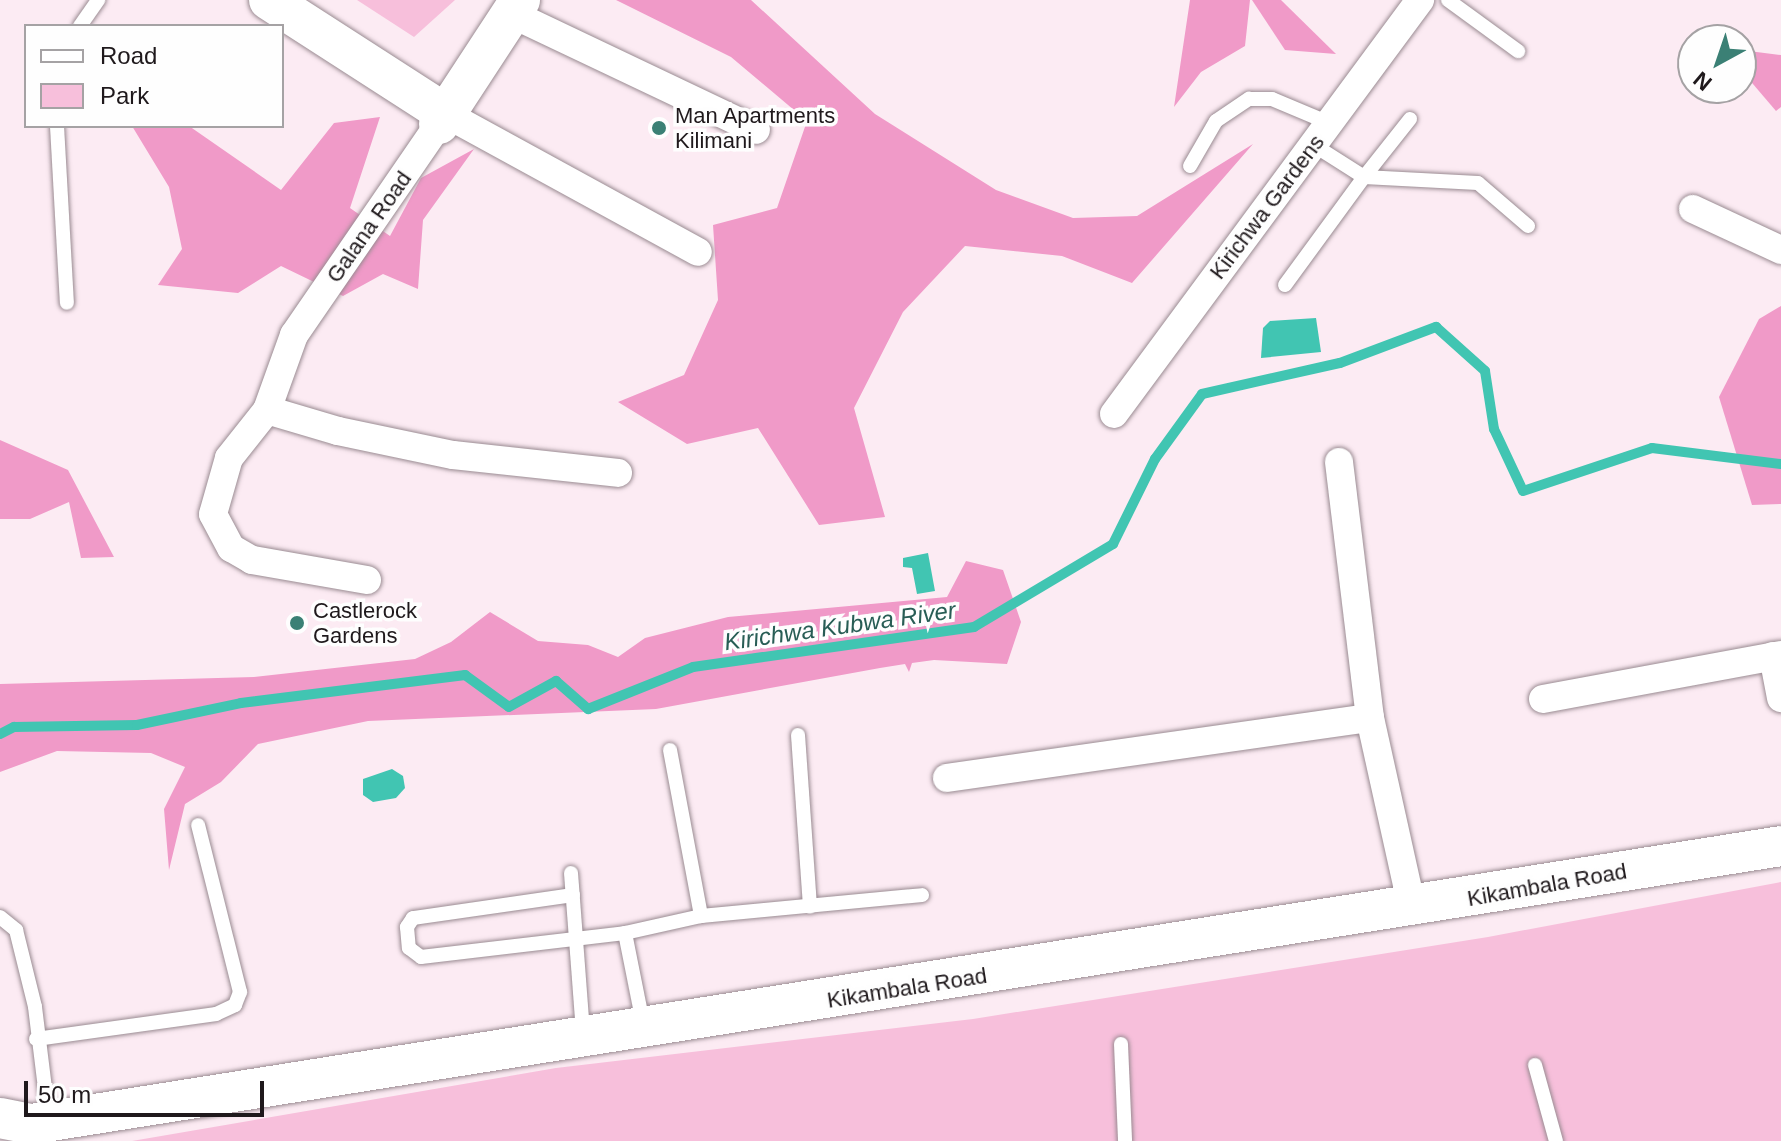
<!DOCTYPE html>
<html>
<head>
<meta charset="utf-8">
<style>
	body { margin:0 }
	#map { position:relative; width:1781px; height:1141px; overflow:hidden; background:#fcebf3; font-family:Helvetica,sans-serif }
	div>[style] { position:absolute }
	.green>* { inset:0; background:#f7bfdb }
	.forest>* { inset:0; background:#f09ac8 }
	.water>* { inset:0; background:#41c5b2 }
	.stream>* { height:10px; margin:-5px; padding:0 5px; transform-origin:5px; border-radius:5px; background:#41c5b2 }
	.roads { filter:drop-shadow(0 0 2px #9a8b92) drop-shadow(0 0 2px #9a8b92) }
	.service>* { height:14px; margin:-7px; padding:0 7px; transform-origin:7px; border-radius:7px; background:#fff }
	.minor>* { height:28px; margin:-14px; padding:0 14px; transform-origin:14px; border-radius:14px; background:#fff }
	.secondary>* { height:40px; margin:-20px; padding:0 20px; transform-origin:20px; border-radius:20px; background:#fff }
	.dots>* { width:22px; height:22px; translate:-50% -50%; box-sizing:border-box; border:4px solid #fefefe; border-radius:50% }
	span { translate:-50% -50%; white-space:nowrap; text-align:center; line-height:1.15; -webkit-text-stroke:7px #fefefe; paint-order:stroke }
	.poi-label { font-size:22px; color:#1f191c }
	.left { translate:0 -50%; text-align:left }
	.street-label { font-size:22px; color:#1f191c }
	.water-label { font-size:24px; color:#285d55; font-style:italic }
	.legend { position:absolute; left:24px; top:24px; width:260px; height:104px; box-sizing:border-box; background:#fefefe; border:2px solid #a5a2a4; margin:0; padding:10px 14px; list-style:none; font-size:24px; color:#1f191c }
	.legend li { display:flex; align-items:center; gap:16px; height:40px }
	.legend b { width:40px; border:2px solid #a5a2a4 }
	.north { position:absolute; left:1677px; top:24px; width:80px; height:80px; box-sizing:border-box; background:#fefefe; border:2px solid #a5a2a4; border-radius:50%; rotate:220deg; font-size:22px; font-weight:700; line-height:32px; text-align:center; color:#1f191c }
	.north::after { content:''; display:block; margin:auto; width:28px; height:36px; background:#3b8075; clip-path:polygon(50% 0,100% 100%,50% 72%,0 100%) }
	.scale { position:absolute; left:24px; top:1081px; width:240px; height:36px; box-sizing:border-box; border:4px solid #1f191c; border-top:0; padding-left:10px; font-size:24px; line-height:28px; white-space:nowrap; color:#1f191c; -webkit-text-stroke:6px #fefefe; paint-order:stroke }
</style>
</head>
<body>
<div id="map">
	<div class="green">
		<div style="clip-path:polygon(357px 0,455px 0,414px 37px)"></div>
		<div style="clip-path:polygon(1781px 882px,1781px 1141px,132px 1141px,556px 1068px,973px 1019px,1488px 937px)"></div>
	</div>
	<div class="forest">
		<div style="clip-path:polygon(616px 0,751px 0,875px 114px,996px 190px,1073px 218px,1137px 216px,1253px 144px,1132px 283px,1062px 256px,965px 246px,903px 312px,854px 408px,885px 517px,819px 525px,758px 428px,687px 444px,618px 402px,684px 375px,718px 300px,713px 225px,777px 208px,807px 121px,731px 57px)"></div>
		<div style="clip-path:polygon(1190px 0,1250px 0,1245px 46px,1201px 72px,1174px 107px)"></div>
		<div style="clip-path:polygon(1252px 0,1281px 0,1336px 54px,1285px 50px)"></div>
		<div style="clip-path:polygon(1741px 50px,1781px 55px,1781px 107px,1776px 111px,1741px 70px)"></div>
		<div style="clip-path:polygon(380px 117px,350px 208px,390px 236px,421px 178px,474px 149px,423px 220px,418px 289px,383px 274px,343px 296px,281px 266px,238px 293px,158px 285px,182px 249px,169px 187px,132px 126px,189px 126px,281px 190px,334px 123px)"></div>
		<div style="clip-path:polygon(1781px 306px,1781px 504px,1752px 505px,1719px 397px,1759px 319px)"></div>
		<div style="clip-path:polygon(0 440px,68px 470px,114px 557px,81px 558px,69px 502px,30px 519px,0 519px)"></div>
		<div style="clip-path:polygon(966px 561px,1003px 570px,1021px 622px,1007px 664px,934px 660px,912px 663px,909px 672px,905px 664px,880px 668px,656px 709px,368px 721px,258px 744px,221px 782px,185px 804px,169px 870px,164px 809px,185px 767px,151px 753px,57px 751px,0 772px,0 684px,254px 677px,415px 659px,451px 642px,490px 612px,538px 641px,588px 645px,618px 657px,645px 638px,728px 617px,947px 597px)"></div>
	</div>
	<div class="water">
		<div style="clip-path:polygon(1316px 318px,1321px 352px,1261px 358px,1263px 328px,1270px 321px)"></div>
		<div style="clip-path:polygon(928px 553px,935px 591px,917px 594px,912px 568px,903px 567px,903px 558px)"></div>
		<div style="clip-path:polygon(392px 769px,403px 776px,405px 788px,396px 798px,373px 802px,363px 795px,363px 779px)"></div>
	</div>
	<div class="stream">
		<div style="left:0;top:734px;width:16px;rotate:-27deg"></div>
		<div style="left:14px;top:727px;width:123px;rotate:-0.9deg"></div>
		<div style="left:137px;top:725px;width:106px;rotate:-11.9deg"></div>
		<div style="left:241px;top:703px;width:226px;rotate:-7.1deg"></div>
		<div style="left:465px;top:675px;width:54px;rotate:36deg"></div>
		<div style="left:509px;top:707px;width:54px;rotate:-29deg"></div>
		<div style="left:556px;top:681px;width:43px;rotate:41.2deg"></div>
		<div style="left:588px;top:709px;width:113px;rotate:-21.8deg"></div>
		<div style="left:693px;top:667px;width:284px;rotate:-8.1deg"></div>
		<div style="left:974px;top:627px;width:162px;rotate:-30.8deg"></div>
		<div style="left:1113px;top:544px;width:95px;rotate:-63.7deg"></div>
		<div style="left:1155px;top:459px;width:80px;rotate:-54.1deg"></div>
		<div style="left:1202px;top:394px;width:141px;rotate:-12.7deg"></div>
		<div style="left:1340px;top:363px;width:103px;rotate:-20.6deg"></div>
		<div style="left:1436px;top:327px;width:66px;rotate:41.9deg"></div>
		<div style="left:1485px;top:371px;width:59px;rotate:81.2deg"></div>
		<div style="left:1494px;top:429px;width:68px;rotate:64.9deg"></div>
		<div style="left:1523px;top:491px;width:136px;rotate:-18.4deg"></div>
		<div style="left:1652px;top:448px;width:130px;rotate:7.1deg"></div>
	</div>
	<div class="roads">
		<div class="service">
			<div style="left:1448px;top:0;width:87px;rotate:36.1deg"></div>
			<div style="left:80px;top:26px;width:32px;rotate:-55deg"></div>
			<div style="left:1410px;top:119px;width:74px;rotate:128.4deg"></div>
			<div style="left:1364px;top:177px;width:114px;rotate:3deg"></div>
			<div style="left:1478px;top:183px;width:66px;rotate:40.7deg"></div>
			<div style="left:57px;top:126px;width:177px;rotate:86.8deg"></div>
			<div style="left:1190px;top:166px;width:52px;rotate:-60deg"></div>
			<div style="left:1216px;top:121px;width:40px;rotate:-34deg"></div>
			<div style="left:1249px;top:99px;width:23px"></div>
			<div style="left:1272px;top:99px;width:62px;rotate:22.8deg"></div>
			<div style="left:1285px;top:285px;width:134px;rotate:-53.8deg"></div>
			<div style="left:1364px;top:177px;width:62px;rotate:-147.6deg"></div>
			<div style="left:798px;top:735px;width:172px;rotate:86deg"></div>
			<div style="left:670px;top:750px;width:169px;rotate:79.4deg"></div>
			<div style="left:571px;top:873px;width:159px;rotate:85.7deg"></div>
			<div style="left:573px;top:895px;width:162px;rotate:171.8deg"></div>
			<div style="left:413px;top:918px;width:11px;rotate:124deg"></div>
			<div style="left:407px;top:927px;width:21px;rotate:85deg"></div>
			<div style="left:409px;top:948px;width:15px;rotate:37deg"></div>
			<div style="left:421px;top:957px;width:205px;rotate:-6.7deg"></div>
			<div style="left:625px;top:933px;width:78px;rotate:-12.6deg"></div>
			<div style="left:701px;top:916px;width:222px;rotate:-5.4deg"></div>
			<div style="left:0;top:917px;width:21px;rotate:39deg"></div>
			<div style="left:16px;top:930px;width:79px;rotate:76.1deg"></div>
			<div style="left:35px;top:1007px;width:115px;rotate:83deg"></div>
			<div style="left:625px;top:933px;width:92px;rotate:78.7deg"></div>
			<div style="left:36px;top:1039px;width:182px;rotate:-7.9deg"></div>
			<div style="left:216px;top:1014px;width:21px;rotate:-25deg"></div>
			<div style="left:235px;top:1005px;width:14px;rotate:-69deg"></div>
			<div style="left:240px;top:992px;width:172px;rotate:-104.1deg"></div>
			<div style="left:1121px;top:1044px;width:97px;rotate:87.6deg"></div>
			<div style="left:1535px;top:1065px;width:79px;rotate:74.6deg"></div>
		</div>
		<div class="minor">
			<div style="left:512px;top:14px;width:270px;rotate:25.4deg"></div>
			<div style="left:446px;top:114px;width:287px;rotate:28.7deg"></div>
			<div style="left:1693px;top:209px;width:97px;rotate:25deg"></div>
			<div style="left:267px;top:410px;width:74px;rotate:16.5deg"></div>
			<div style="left:338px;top:431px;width:117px;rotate:11.8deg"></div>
			<div style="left:453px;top:455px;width:166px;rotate:6.2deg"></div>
			<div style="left:1114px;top:414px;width:515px;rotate:-53.53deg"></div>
			<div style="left:1339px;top:462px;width:258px;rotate:83.1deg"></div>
			<div style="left:1370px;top:718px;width:195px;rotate:77.5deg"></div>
			<div style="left:367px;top:580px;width:117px;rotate:-170.1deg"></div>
			<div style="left:252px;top:560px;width:24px;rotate:-150deg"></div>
			<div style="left:231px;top:548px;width:38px;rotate:-118deg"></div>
			<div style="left:213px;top:514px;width:58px;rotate:-74.1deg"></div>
			<div style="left:229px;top:458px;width:61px;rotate:-51.6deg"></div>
			<div style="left:267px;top:410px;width:80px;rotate:-70.2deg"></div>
			<div style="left:294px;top:335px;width:256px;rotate:-55.5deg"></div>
			<div style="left:1773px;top:656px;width:43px;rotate:79.2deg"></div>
			<div style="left:1543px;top:699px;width:242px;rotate:-10.5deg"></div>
			<div style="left:947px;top:778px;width:427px;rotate:-8.1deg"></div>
		</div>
		<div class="secondary">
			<div style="left:269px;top:0;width:211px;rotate:32.8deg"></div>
			<div style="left:439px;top:124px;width:148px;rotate:-56.8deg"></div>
			<div style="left:0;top:1118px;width:33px;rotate:11deg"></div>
			<div style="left:32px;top:1124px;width:1771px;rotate:-9.03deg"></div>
		</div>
	</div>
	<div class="dots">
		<div style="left:659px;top:128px;background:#3b8075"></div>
		<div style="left:297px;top:623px;background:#3b8075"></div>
	</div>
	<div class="poi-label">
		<span class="left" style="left:675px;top:128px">Man Apartments<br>Kilimani</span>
		<span class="left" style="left:313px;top:623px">Castlerock<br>Gardens</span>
	</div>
	<div class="street-label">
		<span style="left:1267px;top:207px;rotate:-53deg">Kirichwa Gardens</span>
		<span style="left:369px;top:227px;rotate:-55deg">Galana Road</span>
		<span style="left:1547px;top:885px;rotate:-10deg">Kikambala Road</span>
		<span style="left:907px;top:988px;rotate:-9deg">Kikambala Road</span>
	</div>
	<div class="water-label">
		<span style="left:840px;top:626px;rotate:-8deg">Kirichwa Kubwa River</span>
	</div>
	<ul class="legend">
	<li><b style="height:10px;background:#fff"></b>Road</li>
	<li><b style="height:22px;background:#f7bfdb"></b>Park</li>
	</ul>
	<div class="north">N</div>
	<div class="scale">50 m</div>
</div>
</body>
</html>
